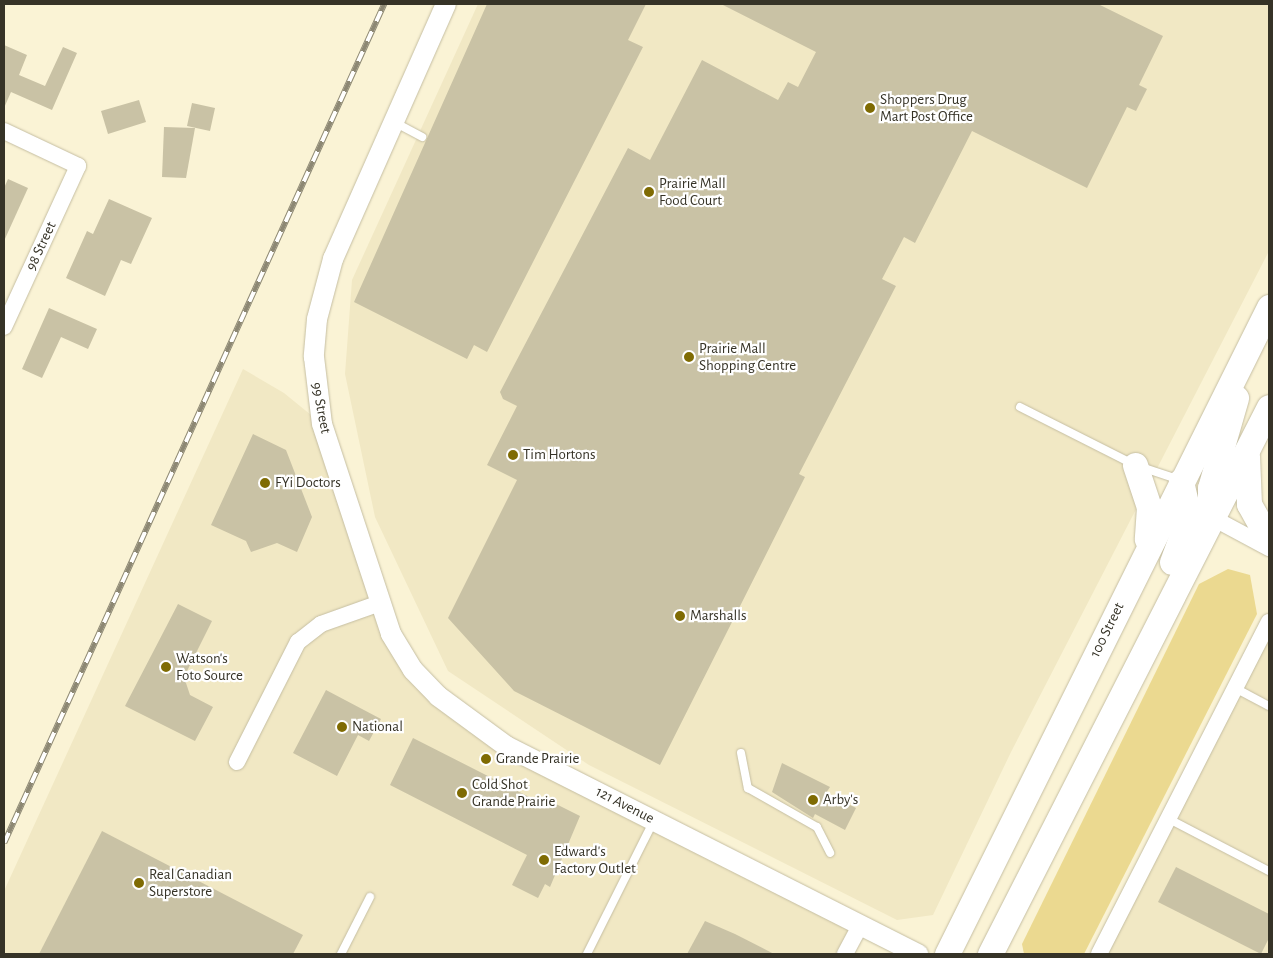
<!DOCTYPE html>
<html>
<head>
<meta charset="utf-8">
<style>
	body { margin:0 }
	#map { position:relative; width:1273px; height:958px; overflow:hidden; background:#faf3d5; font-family:"Alegreya Sans",sans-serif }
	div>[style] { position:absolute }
	.built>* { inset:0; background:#f1e8c4 }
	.green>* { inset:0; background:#ebd990 }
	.building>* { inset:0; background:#c9c2a5 }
	.roads { filter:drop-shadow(0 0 1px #c5bea2) drop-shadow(0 0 1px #c5bea2) }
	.service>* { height:8px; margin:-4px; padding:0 4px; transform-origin:4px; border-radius:4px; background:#fff }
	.minor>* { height:16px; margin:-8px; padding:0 8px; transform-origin:8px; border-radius:8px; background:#fff }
	.tertiary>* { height:20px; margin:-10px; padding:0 10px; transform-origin:10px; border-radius:10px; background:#fff }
	.primary>* { height:25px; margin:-12.5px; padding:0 12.5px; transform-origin:12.5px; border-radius:12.5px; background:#fff }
	.rail>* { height:5.5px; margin-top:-2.75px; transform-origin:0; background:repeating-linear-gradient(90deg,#fff 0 11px,#8d8874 0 22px); box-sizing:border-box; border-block:1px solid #8d8874 }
	.dots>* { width:14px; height:14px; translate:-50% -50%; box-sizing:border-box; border:2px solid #fff; border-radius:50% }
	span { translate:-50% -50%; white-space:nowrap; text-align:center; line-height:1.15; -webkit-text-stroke:4.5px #fff; paint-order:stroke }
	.poi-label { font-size:15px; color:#363327 }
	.left { translate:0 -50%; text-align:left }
	.street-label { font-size:15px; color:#363327 }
	.frame { position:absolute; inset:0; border:5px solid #363327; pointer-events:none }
</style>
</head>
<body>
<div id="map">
	<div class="built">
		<div style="clip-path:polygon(478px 4px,1269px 4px,1269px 251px,1011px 752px,933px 915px,897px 920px,589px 765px,448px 671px,375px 517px,345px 374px,352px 280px)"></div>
		<div style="clip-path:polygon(243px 369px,284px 393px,322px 424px,391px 634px,467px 721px,860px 926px,845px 954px,4px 954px,4px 891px)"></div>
		<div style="clip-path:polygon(1269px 622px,1269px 954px,1099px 954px)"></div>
	</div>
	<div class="green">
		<div style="clip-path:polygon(1228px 569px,1250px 575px,1257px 614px,1084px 954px,1024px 954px,1022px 944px,1199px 584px)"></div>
	</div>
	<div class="building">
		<div style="clip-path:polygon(487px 4px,646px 4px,628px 40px,643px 47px,487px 352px,474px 345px,467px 359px,354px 302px)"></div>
		<div style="clip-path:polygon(721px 4px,1098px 4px,1163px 36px,1139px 85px,1147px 89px,1136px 111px,1127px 107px,1087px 188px,972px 131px,915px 243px,904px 237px,882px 279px,896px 286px,799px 474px,805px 477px,660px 765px,514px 691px,448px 618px,517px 480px,487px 465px,517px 406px,503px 399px,500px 392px,628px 148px,650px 160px,702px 60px,778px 100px,788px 82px,798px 87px,816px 52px)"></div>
		<div style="clip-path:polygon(4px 45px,27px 55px,19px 75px,45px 86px,63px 47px,77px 53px,52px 110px,11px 92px,4px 108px)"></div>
		<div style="clip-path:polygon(139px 100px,146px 122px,108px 134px,101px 111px)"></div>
		<div style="clip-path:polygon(192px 103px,215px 108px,210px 131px,187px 126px)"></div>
		<div style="clip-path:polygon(164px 127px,195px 128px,186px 178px,162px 177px)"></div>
		<div style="clip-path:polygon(8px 179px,28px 188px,4px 241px,4px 188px)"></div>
		<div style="clip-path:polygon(109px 199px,152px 218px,131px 264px,121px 260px,105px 296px,66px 278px,87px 231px,93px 234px)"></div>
		<div style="clip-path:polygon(49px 308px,97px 329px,88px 349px,61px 337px,42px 378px,22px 369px)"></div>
		<div style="clip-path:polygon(253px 434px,286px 450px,312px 517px,297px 552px,277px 543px,251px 552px,246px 541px,211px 525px)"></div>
		<div style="clip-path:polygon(178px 604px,212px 621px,184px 677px,190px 695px,213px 707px,195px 741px,125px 706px)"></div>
		<div style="clip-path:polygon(326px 690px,381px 719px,369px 741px,358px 735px,337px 776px,293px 753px)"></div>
		<div style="clip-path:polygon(413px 738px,551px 808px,554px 803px,580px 816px,550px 887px,545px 884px,538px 898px,512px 885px,527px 855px,390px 785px)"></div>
		<div style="clip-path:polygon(782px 763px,830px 787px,826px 793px,856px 808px,845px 830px,815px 814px,813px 818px,772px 792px)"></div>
		<div style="clip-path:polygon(102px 831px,303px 935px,293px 954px,39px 954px)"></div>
		<div style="clip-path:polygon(1176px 867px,1269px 914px,1269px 938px,1261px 954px,1158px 902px)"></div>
		<div style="clip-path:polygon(705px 921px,735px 934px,774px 954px,687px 954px)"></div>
	</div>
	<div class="roads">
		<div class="service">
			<div style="left:394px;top:122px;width:32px;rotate:28deg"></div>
			<div style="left:1020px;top:407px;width:129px;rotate:26.8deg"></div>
			<div style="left:1135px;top:465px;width:44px;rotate:18.4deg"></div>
			<div style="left:1235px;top:688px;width:38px;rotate:28deg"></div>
			<div style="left:741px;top:753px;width:36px;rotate:79deg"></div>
			<div style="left:748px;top:788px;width:79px;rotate:29.5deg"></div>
			<div style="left:817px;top:827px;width:29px;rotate:63deg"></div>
			<div style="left:1169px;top:819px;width:113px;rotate:27.5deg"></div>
			<div style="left:341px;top:954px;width:64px;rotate:-63deg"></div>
			<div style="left:587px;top:954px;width:148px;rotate:-63.4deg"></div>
		</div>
		<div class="minor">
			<div style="left:4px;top:131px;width:82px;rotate:25.3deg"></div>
			<div style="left:78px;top:166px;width:177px;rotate:114.7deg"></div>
			<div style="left:1211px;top:517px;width:66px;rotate:28.1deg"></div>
			<div style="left:237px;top:762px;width:135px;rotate:-63.1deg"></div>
			<div style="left:298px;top:642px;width:29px;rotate:-38deg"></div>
			<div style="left:321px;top:624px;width:63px;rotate:-19.6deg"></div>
			<div style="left:845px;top:954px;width:32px;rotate:-62deg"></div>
			<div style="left:1099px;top:954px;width:373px;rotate:-62.9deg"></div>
		</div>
		<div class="tertiary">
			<div style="left:446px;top:4px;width:279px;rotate:113.9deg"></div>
			<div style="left:333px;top:259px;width:62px;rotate:104.9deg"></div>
			<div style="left:317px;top:319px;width:38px;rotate:95deg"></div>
			<div style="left:314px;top:357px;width:67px;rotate:83.2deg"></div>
			<div style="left:322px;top:424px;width:221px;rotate:71.8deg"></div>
			<div style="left:391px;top:634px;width:42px;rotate:58.6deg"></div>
			<div style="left:413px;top:670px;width:36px;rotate:46deg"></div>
			<div style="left:438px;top:696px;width:84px;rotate:36.3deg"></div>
			<div style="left:506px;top:746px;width:462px;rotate:26.8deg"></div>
		</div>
		<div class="primary">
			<div style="left:1247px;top:456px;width:48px;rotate:87.6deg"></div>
			<div style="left:1249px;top:504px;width:41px;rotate:60.9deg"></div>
			<div style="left:1135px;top:465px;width:44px;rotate:71.6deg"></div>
			<div style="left:1149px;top:507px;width:32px;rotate:94deg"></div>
			<div style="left:1210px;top:509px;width:21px;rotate:-90deg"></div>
			<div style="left:1210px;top:488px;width:94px;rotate:-73.9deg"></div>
			<div style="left:1172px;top:562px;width:49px;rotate:-69.7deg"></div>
			<div style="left:1189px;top:516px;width:36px;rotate:-103deg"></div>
			<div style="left:947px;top:954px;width:723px;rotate:-63.54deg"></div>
			<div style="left:990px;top:954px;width:614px;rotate:-62.98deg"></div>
		</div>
	</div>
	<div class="rail">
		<div style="left:4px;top:843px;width:921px;rotate:-65.63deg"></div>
	</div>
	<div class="dots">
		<div style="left:870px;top:108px;background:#7f6b03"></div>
		<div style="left:649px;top:192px;background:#7f6b03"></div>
		<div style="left:689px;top:357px;background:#7f6b03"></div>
		<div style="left:513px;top:455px;background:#7f6b03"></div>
		<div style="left:265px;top:483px;background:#7f6b03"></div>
		<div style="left:680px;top:616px;background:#7f6b03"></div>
		<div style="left:166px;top:667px;background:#7f6b03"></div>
		<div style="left:342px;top:727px;background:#7f6b03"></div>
		<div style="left:486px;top:759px;background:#7f6b03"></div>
		<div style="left:462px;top:793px;background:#7f6b03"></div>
		<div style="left:813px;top:800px;background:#7f6b03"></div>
		<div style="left:544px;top:860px;background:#7f6b03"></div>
		<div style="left:139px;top:883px;background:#7f6b03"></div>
	</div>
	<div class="poi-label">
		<span class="left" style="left:880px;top:108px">Shoppers Drug<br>Mart Post Office</span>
		<span class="left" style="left:659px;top:192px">Prairie Mall<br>Food Court</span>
		<span class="left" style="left:699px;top:357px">Prairie Mall<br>Shopping Centre</span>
		<span class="left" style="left:523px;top:455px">Tim Hortons</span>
		<span class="left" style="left:275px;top:483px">FYi Doctors</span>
		<span class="left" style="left:690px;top:616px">Marshalls</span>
		<span class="left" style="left:176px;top:667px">Watson's<br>Foto Source</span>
		<span class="left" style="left:352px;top:727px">National</span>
		<span class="left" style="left:496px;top:759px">Grande Prairie</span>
		<span class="left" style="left:472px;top:793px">Cold Shot<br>Grande Prairie</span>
		<span class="left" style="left:823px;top:800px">Arby's</span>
		<span class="left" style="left:554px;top:860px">Edward's<br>Factory Outlet</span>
		<span class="left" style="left:149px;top:883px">Real Canadian<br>Superstore</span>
	</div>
	<div class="street-label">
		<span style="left:41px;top:246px;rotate:-65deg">98 Street</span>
		<span style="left:321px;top:408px;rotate:79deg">99 Street</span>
		<span style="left:1107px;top:630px;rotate:-64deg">100 Street</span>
		<span style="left:625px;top:805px;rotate:27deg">121 Avenue</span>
	</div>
	<div class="frame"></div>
</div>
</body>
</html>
